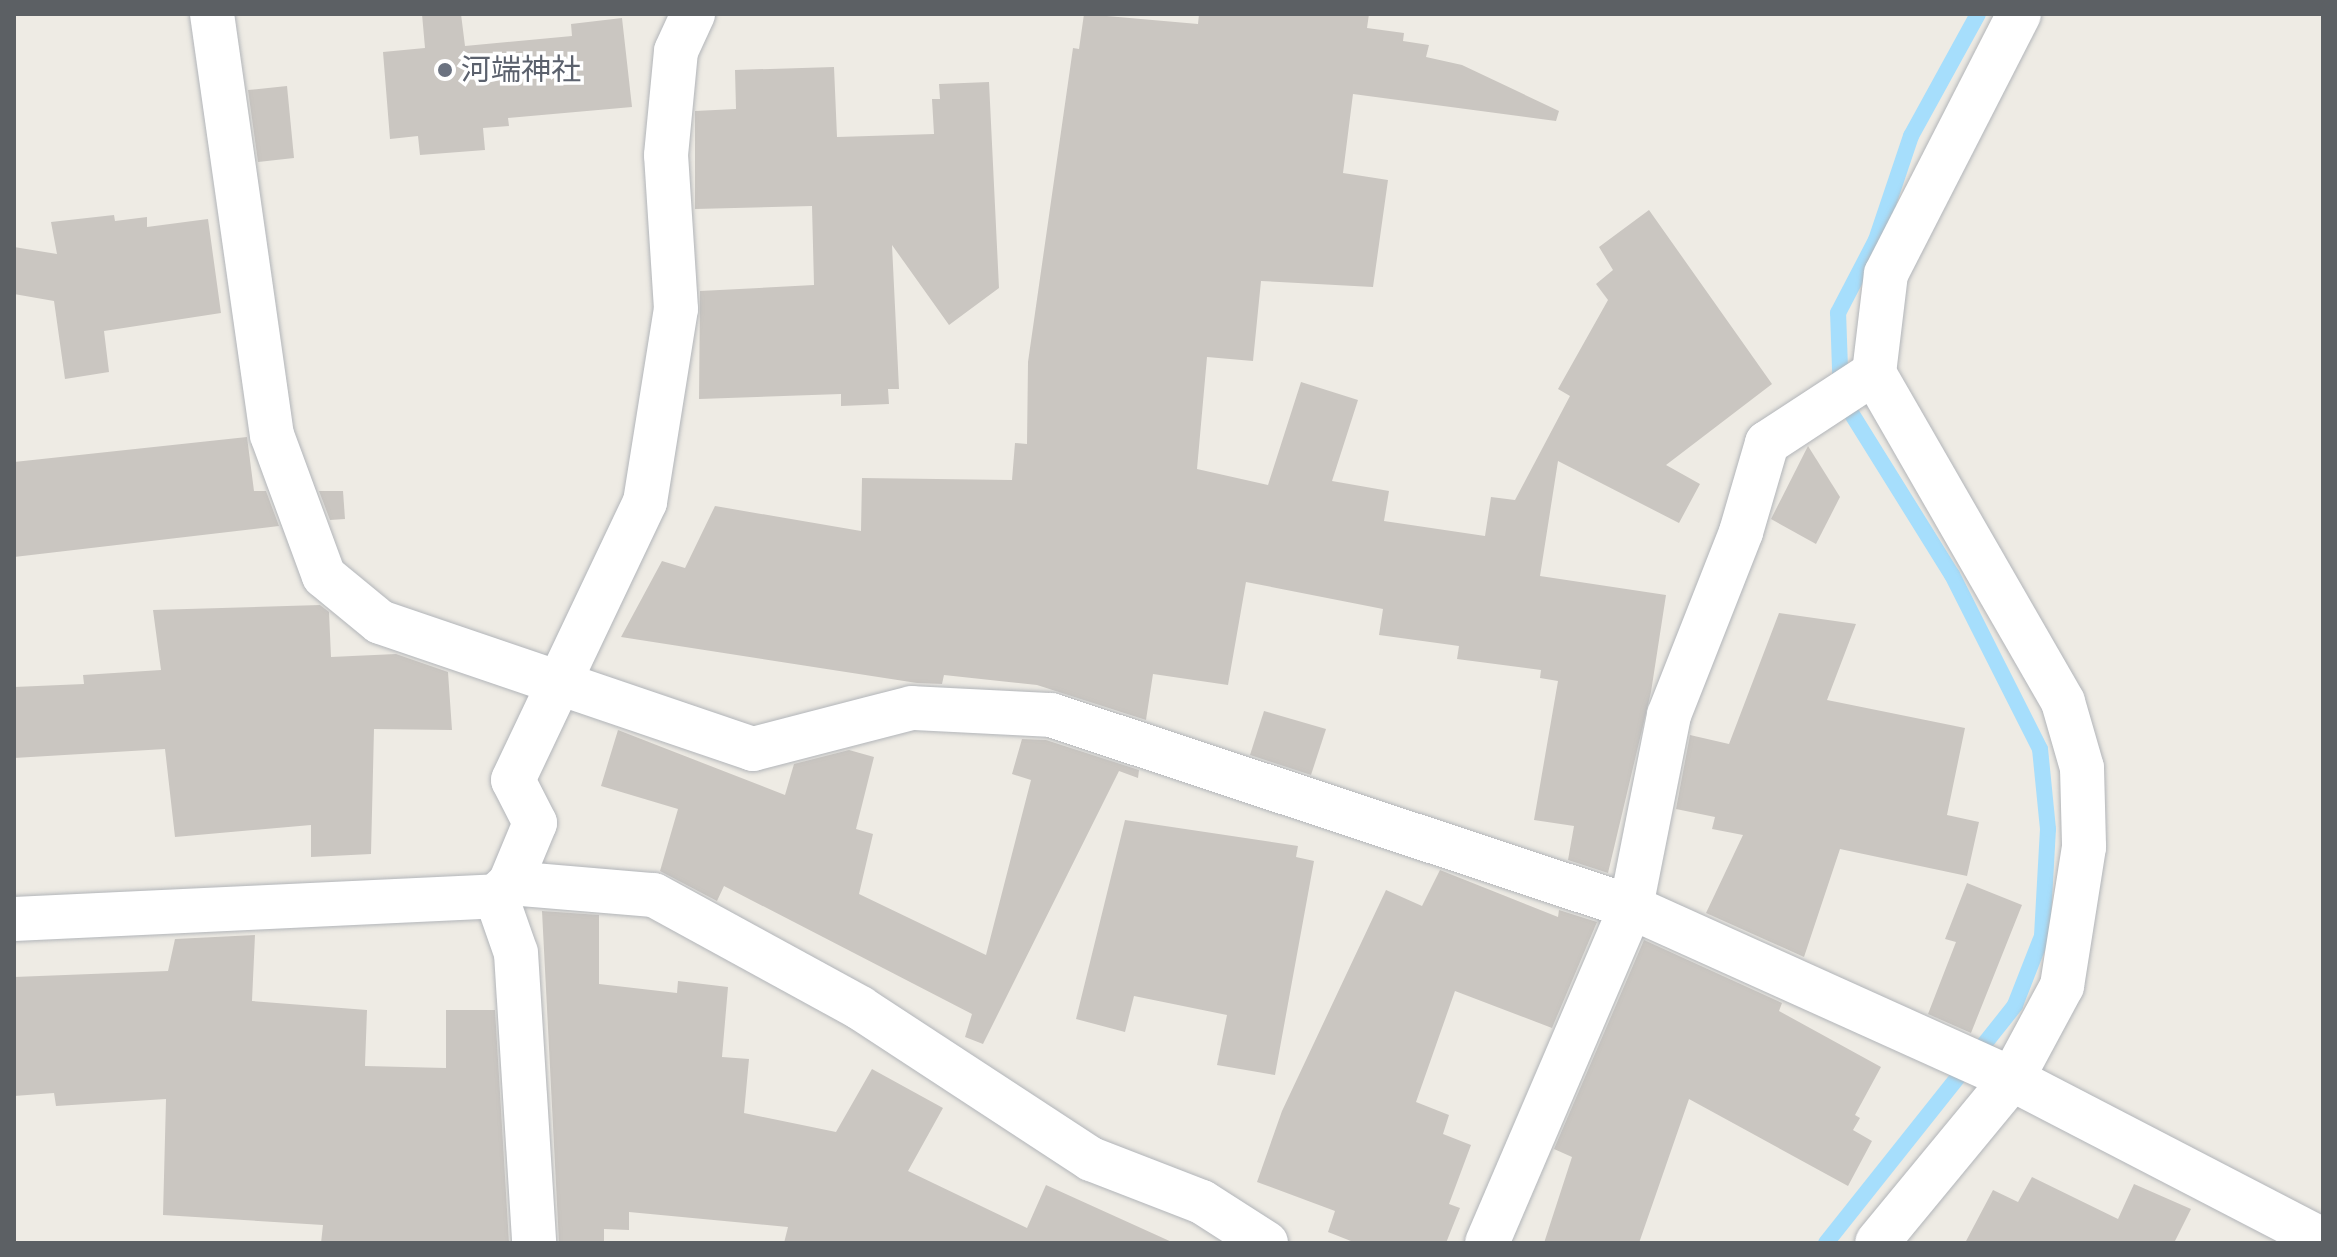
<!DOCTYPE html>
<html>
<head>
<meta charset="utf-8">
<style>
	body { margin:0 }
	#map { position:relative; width:2337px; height:1257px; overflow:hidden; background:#eeebe4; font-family:"Space Grotesk","Noto Sans JP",sans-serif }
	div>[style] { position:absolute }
	.stream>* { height:16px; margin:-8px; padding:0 8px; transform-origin:8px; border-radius:8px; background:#a6defc }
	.building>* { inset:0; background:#cac6c1 }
	.roads { filter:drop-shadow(0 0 2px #b2b5b9) drop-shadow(0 0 2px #b2b5b9) }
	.minor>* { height:44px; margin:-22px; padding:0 22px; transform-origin:22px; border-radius:22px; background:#fff }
	.dots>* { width:22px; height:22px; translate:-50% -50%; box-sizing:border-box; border:4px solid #fff; border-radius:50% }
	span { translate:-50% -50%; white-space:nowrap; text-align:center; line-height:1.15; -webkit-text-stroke:7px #fff; paint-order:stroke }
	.worship-label { font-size:30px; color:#5b616d }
	.left { translate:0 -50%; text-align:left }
	.frame { position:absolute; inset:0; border:16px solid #5c6064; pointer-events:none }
</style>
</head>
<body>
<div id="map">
	<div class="stream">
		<div style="left:1826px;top:1243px;width:304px;rotate:-51.5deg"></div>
		<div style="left:2015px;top:1005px;width:74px;rotate:-68.6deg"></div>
		<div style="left:2042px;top:936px;width:107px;rotate:-86.8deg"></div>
		<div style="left:2048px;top:829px;width:80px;rotate:-95.7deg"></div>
		<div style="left:2040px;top:749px;width:195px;rotate:-116.8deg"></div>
		<div style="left:1952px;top:575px;width:210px;rotate:-121.9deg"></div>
		<div style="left:1841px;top:397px;width:84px;rotate:-92deg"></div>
		<div style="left:1838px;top:313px;width:82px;rotate:-62.5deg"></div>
		<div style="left:1876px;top:240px;width:110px;rotate:-71.4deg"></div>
		<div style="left:1911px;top:136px;width:139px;rotate:-61.2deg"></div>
	</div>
	<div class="building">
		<div style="clip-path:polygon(422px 14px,461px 14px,465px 46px,572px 36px,571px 24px,622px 18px,632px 107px,508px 118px,509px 126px,483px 128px,485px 150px,420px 155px,418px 136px,390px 139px,383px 52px,425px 48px)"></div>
		<div style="clip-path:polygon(1084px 14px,1198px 24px,1199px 14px,1369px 14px,1367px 28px,1404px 33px,1403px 41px,1429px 45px,1426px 57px,1462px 65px,1559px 111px,1556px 121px,1353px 94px,1343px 173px,1388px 180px,1373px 287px,1261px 281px,1253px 361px,1207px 357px,1197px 469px,1268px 485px,1301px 382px,1358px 400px,1332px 481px,1389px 491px,1384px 521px,1485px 536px,1491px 497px,1515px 500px,1570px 396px,1558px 389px,1608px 300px,1596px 284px,1613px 270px,1599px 247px,1649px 210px,1772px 384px,1666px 465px,1700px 484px,1679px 523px,1558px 461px,1540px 576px,1666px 595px,1651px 692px,1608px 873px,1568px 860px,1574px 826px,1534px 820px,1558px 681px,1540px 678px,1541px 670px,1457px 659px,1459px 646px,1379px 635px,1383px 609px,1246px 582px,1228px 685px,1153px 674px,1146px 720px,1037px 685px,944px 675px,942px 684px,917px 683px,621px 637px,662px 561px,685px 568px,715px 506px,861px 531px,862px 478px,1012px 480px,1015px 443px,1027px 444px,1028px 362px,1073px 48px,1079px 49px)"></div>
		<div style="clip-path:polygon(834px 67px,837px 137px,934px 134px,932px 99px,940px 99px,939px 84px,989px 82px,999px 288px,949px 325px,892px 245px,899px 389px,888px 389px,889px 404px,841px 406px,841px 394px,699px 399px,700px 291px,814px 285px,812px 206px,695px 209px,695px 111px,736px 109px,735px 70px)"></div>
		<div style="clip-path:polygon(287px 86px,294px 158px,258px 162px,248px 90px)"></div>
		<div style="clip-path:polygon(114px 215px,115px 221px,147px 217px,147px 227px,208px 219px,221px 313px,104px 331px,109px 372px,65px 379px,54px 301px,14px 294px,14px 247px,57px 254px,51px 222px)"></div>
		<div style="clip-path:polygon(247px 437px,254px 491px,266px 491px,279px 526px,14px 557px,14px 462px)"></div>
		<div style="clip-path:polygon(1808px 446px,1840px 497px,1816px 544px,1771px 519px)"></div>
		<div style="clip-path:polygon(319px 491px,343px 491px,345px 519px,330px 520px)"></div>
		<div style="clip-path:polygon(320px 605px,329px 612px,331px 657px,396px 654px,448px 672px,452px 730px,374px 729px,371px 854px,311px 857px,311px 825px,175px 837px,165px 749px,14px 758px,14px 687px,84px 684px,83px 675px,161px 670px,153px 610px)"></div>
		<div style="clip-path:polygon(1779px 613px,1856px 624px,1827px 700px,1965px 728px,1947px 815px,1979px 822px,1967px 876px,1840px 849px,1804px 957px,1706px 913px,1743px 835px,1712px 829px,1715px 817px,1676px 809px,1690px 735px,1729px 744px)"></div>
		<div style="clip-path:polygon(1264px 711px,1326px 729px,1311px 775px,1250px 755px)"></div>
		<div style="clip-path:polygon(618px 730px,785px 795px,794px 764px,849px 750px,874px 757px,856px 829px,873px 834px,859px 894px,986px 955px,1031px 780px,1012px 774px,1022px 739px,1046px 740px,1139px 770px,1138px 778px,1119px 771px,983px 1044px,965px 1037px,972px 1014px,724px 886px,717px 901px,660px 871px,678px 809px,601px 786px)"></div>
		<div style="clip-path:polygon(1125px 820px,1298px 846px,1296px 857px,1314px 861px,1275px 1075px,1217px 1065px,1227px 1015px,1134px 996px,1125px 1032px,1076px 1019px)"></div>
		<div style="clip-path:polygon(1440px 870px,1558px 917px,1559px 910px,1597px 922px,1552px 1028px,1455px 991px,1416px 1102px,1449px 1115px,1443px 1134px,1471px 1145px,1449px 1204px,1460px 1208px,1446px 1243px,1356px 1243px,1328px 1232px,1335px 1211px,1257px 1182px,1282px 1111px,1386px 890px,1422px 906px)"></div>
		<div style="clip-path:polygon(1967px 883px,2022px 905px,1971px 1033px,1928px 1014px,1956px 942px,1945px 939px)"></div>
		<div style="clip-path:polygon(542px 911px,599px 915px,599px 984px,677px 993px,678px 981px,728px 987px,722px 1057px,749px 1059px,744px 1113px,836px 1132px,872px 1069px,943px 1108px,908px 1171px,1027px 1228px,1046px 1185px,1174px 1243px,784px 1243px,788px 1227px,629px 1212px,629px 1230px,604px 1229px,604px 1243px,559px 1243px)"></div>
		<div style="clip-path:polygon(255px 935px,252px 1001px,367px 1010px,365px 1066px,446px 1068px,446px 1010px,495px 1010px,509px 1243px,321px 1243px,323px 1225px,163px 1215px,166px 1099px,56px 1106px,54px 1093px,14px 1096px,14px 977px,168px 971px,175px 939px)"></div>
		<div style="clip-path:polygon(1644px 940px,1782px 1003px,1779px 1011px,1881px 1067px,1855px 1115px,1860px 1118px,1853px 1130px,1872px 1141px,1848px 1186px,1689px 1099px,1639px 1243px,1544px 1243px,1572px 1157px,1554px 1149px)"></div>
		<div style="clip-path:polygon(2032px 1177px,2118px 1219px,2134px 1184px,2191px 1209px,2174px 1243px,1965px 1243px,1993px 1190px,2018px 1202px)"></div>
	</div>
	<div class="roads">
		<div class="minor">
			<div style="left:212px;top:14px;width:425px;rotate:81.9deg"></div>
			<div style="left:272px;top:435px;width:150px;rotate:69.8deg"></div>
			<div style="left:324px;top:576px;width:72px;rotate:39.4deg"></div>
			<div style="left:380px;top:622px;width:394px;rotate:18.8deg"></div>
			<div style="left:753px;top:749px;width:164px;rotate:-14.5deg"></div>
			<div style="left:912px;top:708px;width:139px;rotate:2.9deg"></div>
			<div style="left:1051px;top:715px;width:611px;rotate:18.32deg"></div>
			<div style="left:1631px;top:907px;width:418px;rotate:24.3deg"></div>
			<div style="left:2012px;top:1079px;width:350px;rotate:27.4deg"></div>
			<div style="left:1874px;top:373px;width:379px;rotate:60.1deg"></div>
			<div style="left:2063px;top:702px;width:69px;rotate:73.9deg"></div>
			<div style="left:2082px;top:768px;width:79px;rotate:88.5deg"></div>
			<div style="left:2084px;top:847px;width:141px;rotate:99deg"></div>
			<div style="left:2062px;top:986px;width:106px;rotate:118.3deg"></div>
			<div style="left:2012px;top:1079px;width:212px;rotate:129.5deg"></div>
			<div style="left:510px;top:883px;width:144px;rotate:4.8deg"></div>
			<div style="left:654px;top:895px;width:235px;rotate:28.7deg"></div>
			<div style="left:860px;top:1008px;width:276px;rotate:33.2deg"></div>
			<div style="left:1091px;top:1159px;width:119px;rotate:21.2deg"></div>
			<div style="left:1202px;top:1202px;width:76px;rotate:32.6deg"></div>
			<div style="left:496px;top:896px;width:60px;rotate:70.7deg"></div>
			<div style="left:516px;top:953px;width:291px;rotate:86.4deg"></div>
			<div style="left:14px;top:919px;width:483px;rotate:-2.7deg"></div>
			<div style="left:496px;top:896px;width:19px;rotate:-43deg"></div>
			<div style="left:510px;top:883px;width:65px;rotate:-67.4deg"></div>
			<div style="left:535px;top:823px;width:48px;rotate:-117.1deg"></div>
			<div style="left:513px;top:780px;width:308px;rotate:-64.6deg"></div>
			<div style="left:645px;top:502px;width:195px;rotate:-80.9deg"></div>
			<div style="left:676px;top:309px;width:154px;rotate:-93.7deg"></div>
			<div style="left:666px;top:155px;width:104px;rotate:-84.5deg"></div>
			<div style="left:676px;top:51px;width:41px;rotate:-65.3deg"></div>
			<div style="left:1487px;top:1243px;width:366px;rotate:-66.8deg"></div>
			<div style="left:1631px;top:907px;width:196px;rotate:-78.8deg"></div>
			<div style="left:1669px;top:715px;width:197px;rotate:-68.5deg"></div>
			<div style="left:1741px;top:532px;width:93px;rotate:-73.7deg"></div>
			<div style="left:1767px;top:443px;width:128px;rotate:-33.2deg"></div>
			<div style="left:1874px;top:373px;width:100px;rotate:-83.1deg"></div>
			<div style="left:1886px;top:274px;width:292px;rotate:-62.9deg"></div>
		</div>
	</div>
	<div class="dots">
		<div style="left:445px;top:70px;background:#6b7280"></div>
	</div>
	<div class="worship-label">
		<span class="left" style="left:461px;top:70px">河端神社</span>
	</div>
	<div class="frame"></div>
</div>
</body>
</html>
